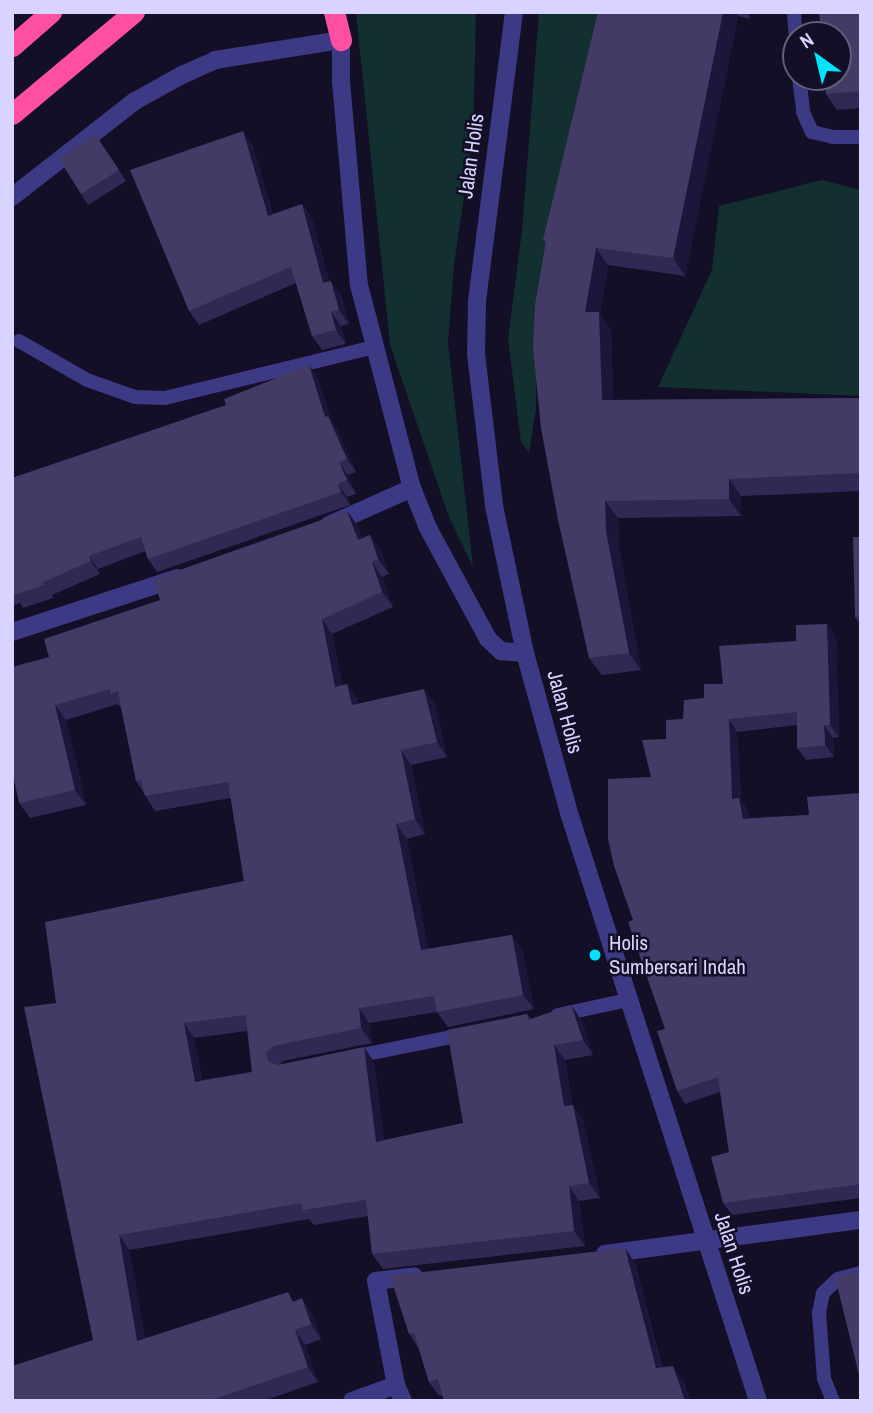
<!DOCTYPE html>
<html>
<head>
<meta charset="utf-8">
<style>
	body { margin:0 }
	#map { position:relative; width:873px; height:1413px; overflow:hidden; background:#130f26; font-family:"Archivo Narrow",sans-serif }
	div>[style] { position:absolute }
	.green>* { inset:0; background:#12302f }
	.service>* { height:14px; margin:-7px; padding:0 7px; transform-origin:7px; border-radius:7px; background:#3d3a85 }
	.minor>* { height:18px; margin:-9px; padding:0 9px; transform-origin:9px; border-radius:9px; background:#3d3a85 }
	.tertiary>* { height:18px; margin:-9px; padding:0 9px; transform-origin:9px; border-radius:9px; background:#3d3a85 }
	.motorway>* { height:21px; margin:-10.5px; padding:0 10.5px; transform-origin:10.5px; border-radius:10.5px; background:#ff4fa3 }
	.wall>* { inset:0; background:#312854 }
	.shaded-wall>* { inset:0; background:#1d163a }
	.building>* { inset:0; background:#433a66 }
	.dots>* { width:19px; height:19px; translate:-50% -50%; box-sizing:border-box; border:4px solid #130f26; border-radius:50% }
	span { translate:-50% -50%; white-space:nowrap; text-align:center; line-height:1.15; -webkit-text-stroke:5px #130f26; paint-order:stroke }
	.street-label { font-size:21px; color:#d9d4ff }
	.poi-label { font-size:21px; color:#d9d4ff }
	.left { translate:0 -50%; text-align:left }
	.frame { position:absolute; inset:0; border:14px solid #d9d4ff; pointer-events:none }
	.north { position:absolute; left:782px; top:21px; width:70px; height:70px; box-sizing:border-box; background:#130f26; border:2px solid #625e7d; border-radius:50%; rotate:326deg; font-size:19px; font-weight:700; line-height:28px; text-align:center; color:#d9d4ff }
	.north::after { content:''; display:block; margin:auto; width:24px; height:32px; background:#00e5ff; clip-path:polygon(50% 0,100% 100%,50% 72%,0 100%) }
</style>
</head>
<body>
<div id="map">
	<div class="green">
		<div style="clip-path:polygon(356px 12px,476px 12px,473px 135px,454px 265px,448px 343px,473px 567px,449px 517px,390px 345px)"></div>
		<div style="clip-path:polygon(539px 12px,603px 12px,537px 297px,536px 409px,529px 453px,521px 442px,508px 339px,522px 231px)"></div>
		<div style="clip-path:polygon(822px 180px,861px 190px,861px 396px,658px 387px,712px 270px,719px 206px)"></div>
	</div>
	<div class="service">
		<div style="left:794px;top:12px;width:27px;rotate:86deg"></div>
		<div style="left:799px;top:77px;width:35px;rotate:83deg"></div>
		<div style="left:803px;top:112px;width:22px;rotate:66deg"></div>
		<div style="left:812px;top:132px;width:22px;rotate:13deg"></div>
		<div style="left:833px;top:137px;width:28px"></div>
		<div style="left:19px;top:341px;width:78px;rotate:29.8deg"></div>
		<div style="left:87px;top:380px;width:51px;rotate:19.5deg"></div>
		<div style="left:135px;top:397px;width:30px;rotate:2deg"></div>
		<div style="left:165px;top:398px;width:215px;rotate:-13.7deg"></div>
		<div style="left:558px;top:1015px;width:72px;rotate:-12.1deg"></div>
		<div style="left:352px;top:1057px;width:116px;rotate:-11.4deg"></div>
		<div style="left:833px;top:1401px;width:24px;rotate:-112deg"></div>
		<div style="left:824px;top:1379px;width:66px;rotate:-94.3deg"></div>
		<div style="left:819px;top:1313px;width:20px;rotate:-79deg"></div>
		<div style="left:823px;top:1293px;width:21px;rotate:-43deg"></div>
		<div style="left:838px;top:1279px;width:24px;rotate:-15deg"></div>
	</div>
	<div class="minor">
		<div style="left:12px;top:197px;width:156px;rotate:-38deg"></div>
		<div style="left:135px;top:101px;width:54px;rotate:-29deg"></div>
		<div style="left:182px;top:75px;width:36px;rotate:-24deg"></div>
		<div style="left:215px;top:60px;width:128px;rotate:-9deg"></div>
		<div style="left:329px;top:525px;width:91px;rotate:-24deg"></div>
		<div style="left:12px;top:632px;width:174px;rotate:-18.1deg"></div>
		<div style="left:605px;top:1254px;width:258px;rotate:-7.6deg"></div>
		<div style="left:352px;top:1401px;width:47px;rotate:-20deg"></div>
		<div style="left:403px;top:1401px;width:17px;rotate:-114deg"></div>
		<div style="left:396px;top:1385px;width:106px;rotate:-100.9deg"></div>
		<div style="left:376px;top:1281px;width:38px;rotate:-7deg"></div>
	</div>
	<div class="tertiary">
		<div style="left:514px;top:12px;width:292px;rotate:97.3deg"></div>
		<div style="left:477px;top:302px;width:52px;rotate:91.1deg"></div>
		<div style="left:476px;top:354px;width:153px;rotate:83.2deg"></div>
		<div style="left:494px;top:506px;width:150px;rotate:78.1deg"></div>
		<div style="left:525px;top:653px;width:169px;rotate:74.6deg"></div>
		<div style="left:570px;top:816px;width:614px;rotate:72.18deg"></div>
		<div style="left:341px;top:40px;width:41px;rotate:90deg"></div>
		<div style="left:341px;top:81px;width:205px;rotate:85deg"></div>
		<div style="left:359px;top:285px;width:210px;rotate:75.4deg"></div>
		<div style="left:412px;top:488px;width:43px;rotate:68.2deg"></div>
		<div style="left:428px;top:528px;width:126px;rotate:61.6deg"></div>
		<div style="left:488px;top:639px;width:18px;rotate:43deg"></div>
		<div style="left:501px;top:651px;width:24px;rotate:5deg"></div>
	</div>
	<div class="motorway">
		<div style="left:334px;top:12px;width:29px;rotate:76deg"></div>
		<div style="left:12px;top:46px;width:52px;rotate:-41.1deg"></div>
		<div style="left:12px;top:114px;width:159px;rotate:-39.9deg"></div>
	</div>
	<div class="wall">
		<div style="clip-path:polygon(598px 12px,748px 12px,750px 19px,738px 16px,685px 276px,608px 265px,600px 314px,611px 330px,613px 400px,861px 398px,861px 491px,741px 496px,741px 516px,618px 518px,619px 549px,641px 670px,602px 675px,589px 658px,546px 244px,543px 240px)"></div>
		<div style="clip-path:polygon(861px 12px,861px 108px,837px 110px,826px 94px)"></div>
		<div style="clip-path:polygon(243px 131px,252px 145px,273px 214px,302px 204px,312px 218px,329px 281px,341px 295px,349px 324px,341px 326px,346px 344px,322px 350px,312px 336px,296px 283px,199px 325px,189px 311px)"></div>
		<div style="clip-path:polygon(95px 134px,126px 181px,88px 205px,81px 194px)"></div>
		<div style="clip-path:polygon(318px 378px,331px 420px,337px 429px,356px 472px,348px 475px,356px 494px,347px 497px,350px 505px,157px 572px,148px 559px,145px 551px,98px 569px,100px 574px,52px 595px,53px 598px,23px 608px,20px 603px,12px 606px,12px 478px)"></div>
		<div style="clip-path:polygon(evenodd,347px 511px,358px 526px,362px 538px,370px 535px,380px 550px,389px 574px,382px 577px,393px 607px,332px 634px,342px 685px,347px 684px,357px 699px,358px 704px,435px 704px,447px 757px,411px 765px,425px 834px,407px 839px,428px 949px,512px 935px,522px 950px,534px 1009px,448px 1027px,437px 1012px,369px 1023px,372px 1043px,283px 1061px,280px 1064px,374px 1062px,384px 1140px,463px 1123px,527px 1014px,531px 1019px,581px 1019px,593px 1055px,565px 1060px,572px 1105px,583px 1120px,600px 1198px,579px 1201px,585px 1246px,383px 1269px,372px 1254px,368px 1216px,314px 1225px,309px 1219px,129px 1250px,145px 1338px,294px 1301px,312px 1313px,321px 1339px,305px 1345px,318px 1382px,263px 1401px,12px 1401px,93px 1340px,56px 1003px,244px 881px,231px 798px,155px 811px,136px 781px,121px 708px,118px 704px,66px 720px,86px 805px,30px 818px,19px 803px,49px 657px,160px 600px,347px 511px,247px 1031px,252px 1072px,202px 1080px,194px 1038px,247px 1031px)"></div>
		<div style="clip-path:polygon(861px 537px,861px 626px,855px 617px)"></div>
		<div style="clip-path:polygon(836px 636px,839px 737px,833px 738px,834px 757px,806px 760px,797px 748px,797px 725px,737px 732px,741px 800px,748px 811px,749px 818px,809px 815px,861px 793px,861px 1198px,732px 1215px,723px 1203px,729px 1152px,720px 1092px,685px 1104px,677px 1091px,665px 1029px,633px 920px,651px 777px,666px 739px,683px 719px,704px 698px,723px 684px)"></div>
		<div style="clip-path:polygon(635px 1263px,662px 1367px,683px 1380px,690px 1401px,444px 1401px,442px 1395px,439px 1396px,429px 1382px,419px 1349px,409px 1334px)"></div>
	</div>
	<div class="shaded-wall">
		<div style="clip-path:polygon(723px 12px,735px 12px,738px 16px,685px 276px,673px 258px)"></div>
		<div style="clip-path:polygon(243px 131px,252px 145px,278px 230px,268px 216px)"></div>
		<div style="clip-path:polygon(302px 204px,312px 218px,333px 297px,323px 283px)"></div>
		<div style="clip-path:polygon(596px 248px,608px 265px,600px 314px,611px 330px,614px 418px,602px 400px,585px 312px)"></div>
		<div style="clip-path:polygon(331px 281px,341px 295px,349px 324px,339px 310px)"></div>
		<div style="clip-path:polygon(331px 312px,341px 326px,346px 344px,336px 330px)"></div>
		<div style="clip-path:polygon(309px 365px,318px 378px,331px 420px,337px 429px,356px 472px,347px 459px,325px 417px)"></div>
		<div style="clip-path:polygon(339px 462px,348px 475px,356px 494px,347px 480px)"></div>
		<div style="clip-path:polygon(729px 479px,741px 496px,741px 516px,729px 499px)"></div>
		<div style="clip-path:polygon(338px 484px,347px 497px,350px 505px,341px 492px)"></div>
		<div style="clip-path:polygon(605px 501px,618px 518px,619px 549px,641px 670px,629px 653px,606px 532px)"></div>
		<div style="clip-path:polygon(347px 511px,358px 526px,368px 554px,358px 540px)"></div>
		<div style="clip-path:polygon(370px 535px,380px 550px,389px 574px,378px 559px)"></div>
		<div style="clip-path:polygon(89px 556px,98px 569px,100px 574px,91px 561px)"></div>
		<div style="clip-path:polygon(372px 562px,382px 577px,393px 607px,382px 592px)"></div>
		<div style="clip-path:polygon(322px 619px,332px 634px,345px 701px,335px 687px)"></div>
		<div style="clip-path:polygon(827px 624px,836px 636px,839px 737px,830px 725px)"></div>
		<div style="clip-path:polygon(347px 684px,357px 699px,362px 720px,352px 705px)"></div>
		<div style="clip-path:polygon(424px 689px,435px 704px,447px 757px,437px 742px)"></div>
		<div style="clip-path:polygon(55px 705px,66px 720px,86px 805px,75px 790px)"></div>
		<div style="clip-path:polygon(729px 719px,737px 732px,741px 800px,748px 811px,751px 831px,743px 819px,732px 799px)"></div>
		<div style="clip-path:polygon(824px 725px,833px 738px,834px 757px,825px 745px)"></div>
		<div style="clip-path:polygon(401px 750px,411px 765px,425px 834px,415px 819px)"></div>
		<div style="clip-path:polygon(396px 824px,407px 839px,432px 965px,421px 950px)"></div>
		<div style="clip-path:polygon(512px 935px,522px 950px,534px 1009px,523px 995px)"></div>
		<div style="clip-path:polygon(571px 1005px,581px 1019px,593px 1055px,583px 1040px)"></div>
		<div style="clip-path:polygon(359px 1008px,369px 1023px,372px 1043px,361px 1028px)"></div>
		<div style="clip-path:polygon(184px 1023px,194px 1038px,205px 1096px,195px 1082px)"></div>
		<div style="clip-path:polygon(554px 1045px,565px 1060px,574px 1121px,564px 1106px)"></div>
		<div style="clip-path:polygon(364px 1047px,374px 1062px,386px 1156px,376px 1142px)"></div>
		<div style="clip-path:polygon(573px 1105px,583px 1120px,600px 1198px,589px 1183px)"></div>
		<div style="clip-path:polygon(569px 1186px,579px 1201px,585px 1246px,574px 1231px)"></div>
		<div style="clip-path:polygon(119px 1235px,129px 1250px,148px 1355px,137px 1341px)"></div>
		<div style="clip-path:polygon(625px 1248px,635px 1263px,665px 1382px,656px 1368px)"></div>
		<div style="clip-path:polygon(302px 1298px,312px 1313px,321px 1339px,311px 1324px)"></div>
		<div style="clip-path:polygon(295px 1330px,305px 1345px,318px 1382px,308px 1367px)"></div>
		<div style="clip-path:polygon(673px 1366px,683px 1380px,690px 1401px,685px 1401px)"></div>
	</div>
	<div class="building">
		<div style="clip-path:polygon(598px 12px,723px 12px,673px 258px,596px 248px,585px 312px,599px 312px,602px 400px,861px 398px,861px 473px,729px 479px,729px 499px,605px 501px,606px 532px,629px 653px,589px 658px,558px 520px,541px 428px,533px 347px,535px 305px,546px 241px,543px 240px)"></div>
		<div style="clip-path:polygon(819px 12px,861px 12px,861px 91px,826px 94px,825px 77px,838px 77px,838px 35px,821px 35px)"></div>
		<div style="clip-path:polygon(243px 131px,268px 216px,302px 204px,323px 283px,331px 281px,339px 310px,331px 312px,336px 330px,312px 336px,291px 267px,189px 311px,130px 170px)"></div>
		<div style="clip-path:polygon(95px 134px,119px 170px,81px 194px,59px 159px)"></div>
		<div style="clip-path:polygon(309px 365px,325px 417px,328px 416px,347px 459px,339px 462px,347px 480px,338px 484px,341px 492px,148px 559px,141px 537px,89px 556px,91px 561px,43px 582px,44px 585px,14px 595px,12px 590px,12px 478px,226px 405px,224px 399px)"></div>
		<div style="clip-path:polygon(evenodd,347px 511px,358px 540px,370px 535px,378px 559px,372px 562px,382px 592px,322px 619px,335px 687px,347px 684px,352px 705px,424px 689px,437px 742px,401px 750px,415px 819px,396px 824px,421px 950px,512px 935px,523px 995px,437px 1012px,434px 996px,359px 1008px,361px 1028px,273px 1046px,266px 1053px,269px 1062px,278px 1065px,364px 1047px,376px 1142px,463px 1123px,447px 1030px,527px 1014px,528px 1020px,571px 1005px,583px 1040px,554px 1045px,564px 1106px,573px 1105px,589px 1183px,569px 1186px,574px 1231px,372px 1254px,366px 1200px,303px 1210px,301px 1203px,119px 1235px,137px 1341px,288px 1292px,293px 1302px,302px 1298px,311px 1324px,295px 1330px,308px 1367px,209px 1401px,12px 1401px,12px 1366px,93px 1340px,24px 1007px,56px 1003px,45px 922px,244px 881px,228px 782px,145px 796px,141px 780px,136px 781px,118px 691px,111px 694px,110px 689px,55px 705px,75px 790px,19px 803px,12px 770px,12px 667px,49px 657px,44px 639px,160px 600px,154px 579px,347px 511px,246px 1015px,252px 1072px,195px 1082px,184px 1023px,246px 1015px)"></div>
		<div style="clip-path:polygon(853px 537px,861px 537px,861px 617px,855px 617px)"></div>
		<div style="clip-path:polygon(827px 624px,830px 725px,824px 725px,825px 745px,797px 748px,797px 712px,729px 719px,732px 799px,739px 798px,743px 819px,809px 815px,807px 797px,861px 793px,861px 1184px,723px 1203px,711px 1157px,729px 1152px,718px 1077px,677px 1091px,657px 1031px,665px 1029px,628px 922px,633px 920px,614px 866px,608px 839px,608px 779px,651px 777px,642px 740px,666px 739px,666px 720px,683px 719px,684px 700px,704px 698px,704px 684px,723px 684px,719px 646px,796px 641px,796px 625px)"></div>
		<div style="clip-path:polygon(625px 1248px,656px 1368px,673px 1366px,685px 1401px,444px 1401px,438px 1379px,429px 1382px,414px 1333px,409px 1334px,390px 1276px)"></div>
		<div style="clip-path:polygon(861px 1271px,861px 1383px,835px 1277px)"></div>
	</div>
	<div class="dots">
		<div style="left:595px;top:955px;background:#00e5ff"></div>
	</div>
	<div class="street-label">
		<span style="left:471px;top:156px;rotate:-82deg">Jalan Holis</span>
		<span style="left:565px;top:712px;rotate:75deg">Jalan Holis</span>
		<span style="left:734px;top:1253px;rotate:72deg">Jalan Holis</span>
	</div>
	<div class="poi-label">
		<span class="left" style="left:609px;top:955px">Holis<br>Sumbersari Indah</span>
	</div>
	<div class="frame"></div>
	<div class="north">N</div>
</div>
</body>
</html>
